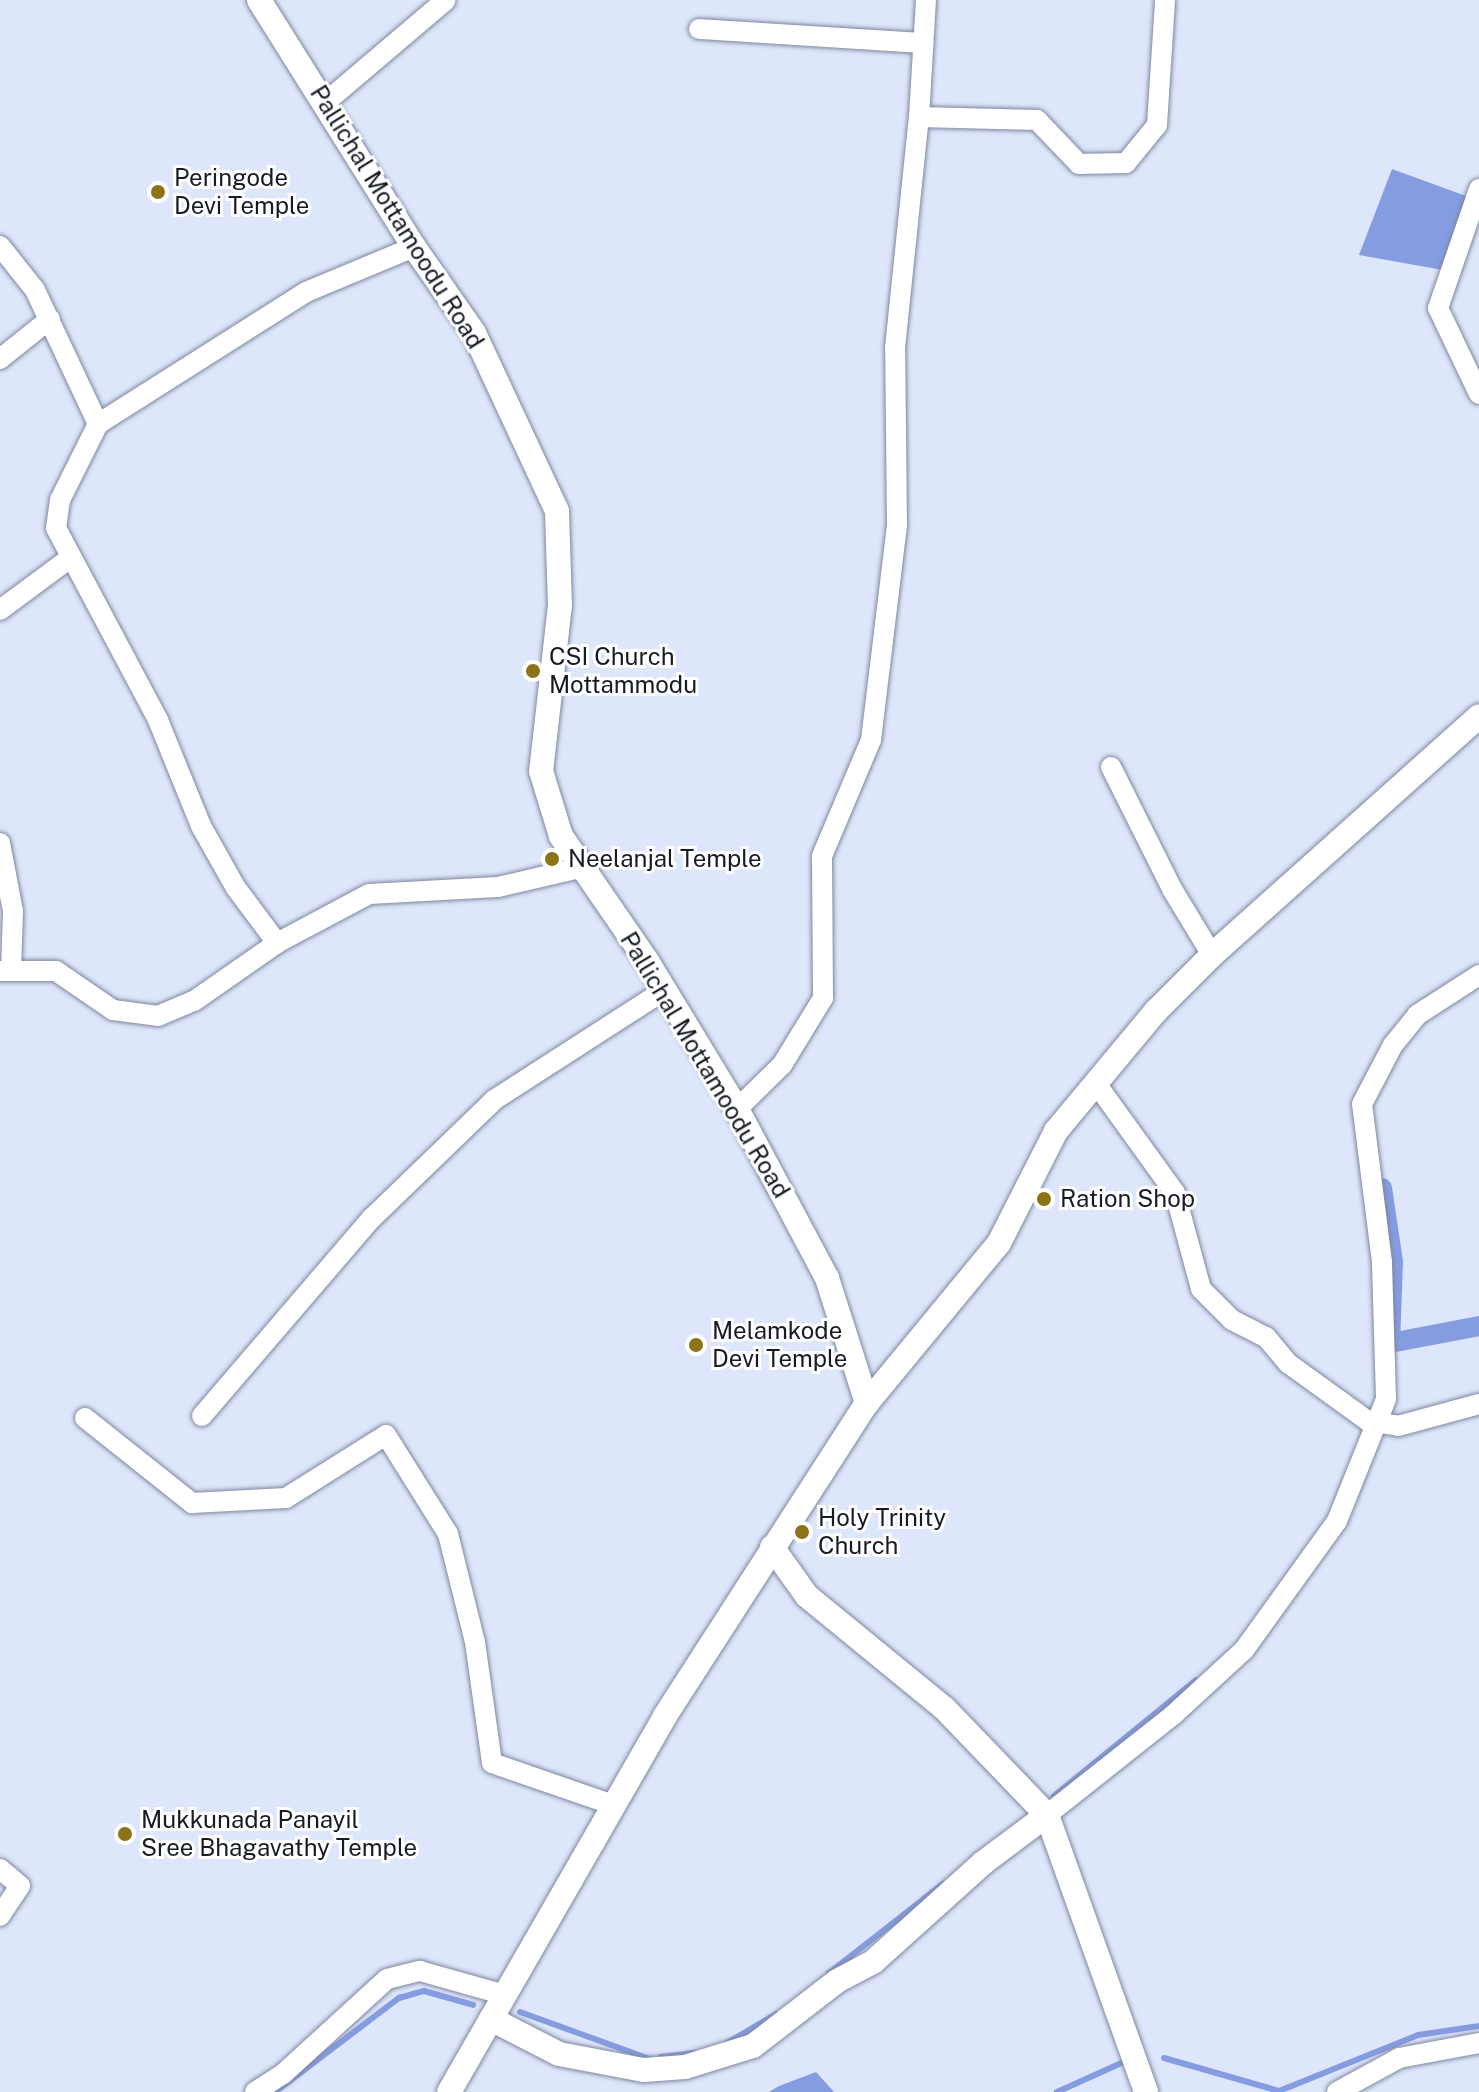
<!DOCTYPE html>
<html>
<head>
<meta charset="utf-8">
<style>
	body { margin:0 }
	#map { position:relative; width:1479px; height:2092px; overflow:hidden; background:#dee6fb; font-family:"Public Sans",sans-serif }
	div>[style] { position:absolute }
	.water>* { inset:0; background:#859ce1 }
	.stream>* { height:6px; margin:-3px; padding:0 3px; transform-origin:3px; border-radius:3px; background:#859ce1 }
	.canal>* { height:20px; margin:-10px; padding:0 10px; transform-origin:10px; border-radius:10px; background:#859ce1 }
	.roads { filter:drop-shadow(0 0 2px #7e879f) drop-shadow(0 0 2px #7e879f) }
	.minor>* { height:20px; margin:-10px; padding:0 10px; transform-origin:10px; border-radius:10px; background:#fff }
	.tertiary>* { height:24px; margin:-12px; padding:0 12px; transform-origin:12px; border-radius:12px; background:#fff }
	.dots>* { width:22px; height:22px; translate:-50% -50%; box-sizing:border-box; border:4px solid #fff; border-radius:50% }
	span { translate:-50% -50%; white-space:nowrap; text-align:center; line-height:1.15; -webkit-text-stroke:6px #fff; paint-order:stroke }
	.poi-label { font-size:24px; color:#171b24 }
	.left { translate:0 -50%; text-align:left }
	.street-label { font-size:24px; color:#171b24 }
</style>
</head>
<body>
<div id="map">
	<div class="water">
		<div style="clip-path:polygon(1392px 169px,1477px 200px,1443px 270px,1359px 255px)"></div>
		<div style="clip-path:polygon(816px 2072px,834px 2092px,769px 2092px,779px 2086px)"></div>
	</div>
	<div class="stream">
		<div style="left:1054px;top:1796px;width:183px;rotate:-39.2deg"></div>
		<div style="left:829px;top:1973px;width:145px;rotate:-38deg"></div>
		<div style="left:520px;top:2012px;width:138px;rotate:19.9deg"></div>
		<div style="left:727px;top:2043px;width:57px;rotate:-30.6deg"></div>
		<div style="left:661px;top:2057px;width:33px;rotate:-7deg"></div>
		<div style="left:1164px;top:2058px;width:120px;rotate:16deg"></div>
		<div style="left:1279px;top:2091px;width:150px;rotate:-21.9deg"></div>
		<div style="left:1418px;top:2035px;width:62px;rotate:-8.4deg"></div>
		<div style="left:275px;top:2092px;width:156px;rotate:-37.2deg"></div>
		<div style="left:399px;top:1998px;width:26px;rotate:-16deg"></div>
		<div style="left:424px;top:1991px;width:51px;rotate:15.9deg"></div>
		<div style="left:1057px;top:2092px;width:76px;rotate:-24.2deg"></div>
	</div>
	<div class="canal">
		<div style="left:1382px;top:1188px;width:75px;rotate:81.5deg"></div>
		<div style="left:1393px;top:1262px;width:81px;rotate:92.1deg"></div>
		<div style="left:1390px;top:1343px;width:91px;rotate:-10.8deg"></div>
	</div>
	<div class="roads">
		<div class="minor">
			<div style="left:699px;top:29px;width:225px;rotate:3.6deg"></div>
			<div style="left:326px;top:102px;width:157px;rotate:-40.4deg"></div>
			<div style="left:919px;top:117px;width:117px;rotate:-86.6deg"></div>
			<div style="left:1479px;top:189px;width:126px;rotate:109deg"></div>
			<div style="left:1438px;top:308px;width:95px;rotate:64.5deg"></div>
			<div style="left:0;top:246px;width:56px;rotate:51.5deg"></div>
			<div style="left:35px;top:290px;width:148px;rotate:64.8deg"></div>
			<div style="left:98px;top:424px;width:246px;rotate:-32.4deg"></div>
			<div style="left:306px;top:292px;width:117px;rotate:-22.6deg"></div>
			<div style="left:0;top:359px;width:64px;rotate:-38.7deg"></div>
			<div style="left:98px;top:424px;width:85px;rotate:116.6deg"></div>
			<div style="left:60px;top:500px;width:28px;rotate:98deg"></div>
			<div style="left:56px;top:528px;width:217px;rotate:62deg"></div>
			<div style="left:158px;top:720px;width:114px;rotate:67.9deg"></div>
			<div style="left:201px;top:826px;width:71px;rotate:60.6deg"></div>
			<div style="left:236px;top:888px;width:69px;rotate:53.3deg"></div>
			<div style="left:0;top:610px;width:87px;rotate:-36.6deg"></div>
			<div style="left:1111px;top:767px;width:136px;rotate:63.4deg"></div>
			<div style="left:1172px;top:889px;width:77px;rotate:58.8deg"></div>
			<div style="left:0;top:843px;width:69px;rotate:79.2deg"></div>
			<div style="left:13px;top:911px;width:59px;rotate:91.9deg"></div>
			<div style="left:0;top:971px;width:56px"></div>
			<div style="left:56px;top:971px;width:69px;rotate:34.4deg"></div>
			<div style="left:113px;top:1010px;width:45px;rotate:7.6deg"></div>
			<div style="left:158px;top:1016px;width:39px;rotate:-23deg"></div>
			<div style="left:194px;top:1001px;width:101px;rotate:-34.9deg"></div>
			<div style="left:277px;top:943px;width:104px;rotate:-28deg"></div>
			<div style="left:369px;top:894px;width:129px;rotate:-3.1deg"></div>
			<div style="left:498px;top:887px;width:84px;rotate:-13deg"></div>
			<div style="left:1095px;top:1082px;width:137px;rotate:54.2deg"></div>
			<div style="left:1175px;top:1193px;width:99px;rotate:74.8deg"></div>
			<div style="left:1201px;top:1289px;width:44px;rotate:45deg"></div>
			<div style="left:1232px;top:1320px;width:38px;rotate:27deg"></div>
			<div style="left:1266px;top:1337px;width:35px;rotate:50deg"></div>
			<div style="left:1289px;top:1364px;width:97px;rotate:35.8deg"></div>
			<div style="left:1368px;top:1421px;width:30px;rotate:9deg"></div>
			<div style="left:1398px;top:1426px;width:84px;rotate:-15.2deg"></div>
			<div style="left:737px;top:1109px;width:63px;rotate:-44.4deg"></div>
			<div style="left:782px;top:1065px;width:79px;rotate:-58.5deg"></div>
			<div style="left:823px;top:998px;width:142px;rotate:-90.4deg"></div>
			<div style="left:822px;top:856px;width:126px;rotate:-67.1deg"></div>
			<div style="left:871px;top:740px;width:217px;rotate:-83.1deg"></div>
			<div style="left:897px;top:525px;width:177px;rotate:-90.6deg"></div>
			<div style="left:895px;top:348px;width:232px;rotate:-84.1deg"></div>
			<div style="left:919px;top:117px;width:118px;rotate:1.5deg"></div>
			<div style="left:1037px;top:120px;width:61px;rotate:46.3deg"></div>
			<div style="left:1079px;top:164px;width:47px;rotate:-1.2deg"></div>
			<div style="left:1126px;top:163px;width:49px;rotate:-50.8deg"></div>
			<div style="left:1157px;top:125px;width:125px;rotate:-86.3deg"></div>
			<div style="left:202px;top:1416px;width:261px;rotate:-49.4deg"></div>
			<div style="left:372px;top:1218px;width:170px;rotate:-44deg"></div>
			<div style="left:494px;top:1100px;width:203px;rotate:-32.8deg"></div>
			<div style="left:85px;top:1418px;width:137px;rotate:38.5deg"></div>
			<div style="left:192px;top:1503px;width:94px;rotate:-3deg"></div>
			<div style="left:286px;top:1498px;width:118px;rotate:-32.2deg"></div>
			<div style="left:386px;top:1435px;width:117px;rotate:57.9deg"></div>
			<div style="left:448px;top:1534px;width:111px;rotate:76deg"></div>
			<div style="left:475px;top:1642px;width:122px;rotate:82deg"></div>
			<div style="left:492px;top:1763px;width:128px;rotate:19.1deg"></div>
			<div style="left:1047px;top:1815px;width:161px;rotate:-38.4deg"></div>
			<div style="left:1173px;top:1715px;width:96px;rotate:-42.5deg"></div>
			<div style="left:1244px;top:1650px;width:159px;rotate:-54.2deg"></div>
			<div style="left:1337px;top:1521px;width:131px;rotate:-68.1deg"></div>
			<div style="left:1386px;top:1399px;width:137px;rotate:-91.7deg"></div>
			<div style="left:1382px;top:1262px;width:159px;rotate:-97.2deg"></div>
			<div style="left:1362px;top:1104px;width:67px;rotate:-62.3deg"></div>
			<div style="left:1393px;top:1045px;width:38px;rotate:-51deg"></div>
			<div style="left:1417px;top:1015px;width:74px;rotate:-32.8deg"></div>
			<div style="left:0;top:1869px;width:26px;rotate:40deg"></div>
			<div style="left:20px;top:1886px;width:36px;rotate:124deg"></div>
			<div style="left:255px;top:2092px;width:33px;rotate:-33deg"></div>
			<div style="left:283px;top:2074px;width:141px;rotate:-42.4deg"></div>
			<div style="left:387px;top:1979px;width:34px;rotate:-14deg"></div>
			<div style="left:420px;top:1971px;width:88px;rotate:15.8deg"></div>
			<div style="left:1337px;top:2092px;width:71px;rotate:-28.7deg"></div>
			<div style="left:1399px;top:2058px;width:81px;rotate:-10.6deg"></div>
		</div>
		<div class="tertiary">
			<div style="left:259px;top:0;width:292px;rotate:57.9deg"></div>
			<div style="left:414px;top:247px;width:105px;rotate:55.1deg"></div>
			<div style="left:474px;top:333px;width:196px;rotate:65deg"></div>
			<div style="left:557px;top:511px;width:94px;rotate:88.2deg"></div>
			<div style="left:560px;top:605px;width:167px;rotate:96.5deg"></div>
			<div style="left:541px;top:771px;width:68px;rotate:72.9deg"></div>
			<div style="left:561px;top:836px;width:152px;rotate:55.5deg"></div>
			<div style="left:647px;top:961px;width:173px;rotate:58.7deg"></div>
			<div style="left:737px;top:1109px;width:191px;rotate:62deg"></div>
			<div style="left:827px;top:1278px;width:131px;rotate:72.3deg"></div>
			<div style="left:772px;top:1547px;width:60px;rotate:54.5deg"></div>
			<div style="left:807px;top:1596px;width:178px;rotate:39.3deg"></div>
			<div style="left:945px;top:1709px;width:147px;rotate:46.1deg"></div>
			<div style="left:1047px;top:1815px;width:294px;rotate:70.3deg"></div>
			<div style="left:491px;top:2019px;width:76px;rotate:27.2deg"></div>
			<div style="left:559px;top:2054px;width:86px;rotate:10.7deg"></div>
			<div style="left:644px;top:2070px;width:41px;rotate:-4.2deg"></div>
			<div style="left:685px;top:2067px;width:71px;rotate:-17.2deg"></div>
			<div style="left:753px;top:2046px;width:106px;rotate:-37.7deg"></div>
			<div style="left:837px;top:1981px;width:41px;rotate:-27.8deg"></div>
			<div style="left:873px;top:1962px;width:148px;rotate:-42deg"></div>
			<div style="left:983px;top:1863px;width:80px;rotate:-36.9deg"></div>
			<div style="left:449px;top:2092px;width:434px;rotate:-60.1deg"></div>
			<div style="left:665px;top:1716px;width:373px;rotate:-57.2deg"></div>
			<div style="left:867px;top:1403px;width:207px;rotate:-50.5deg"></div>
			<div style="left:999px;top:1243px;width:126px;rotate:-63deg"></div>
			<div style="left:1056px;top:1131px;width:156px;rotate:-50.2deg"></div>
			<div style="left:1156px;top:1011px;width:79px;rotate:-45deg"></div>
			<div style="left:1212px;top:955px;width:358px;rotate:-41.8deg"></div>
		</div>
	</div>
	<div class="dots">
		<div style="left:158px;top:192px;background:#8b7316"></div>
		<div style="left:533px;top:671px;background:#8b7316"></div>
		<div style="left:552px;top:859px;background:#8b7316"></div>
		<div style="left:1044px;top:1199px;background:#8b7316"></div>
		<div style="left:696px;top:1345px;background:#8b7316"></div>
		<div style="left:802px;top:1532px;background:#8b7316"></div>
		<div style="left:125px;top:1834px;background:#8b7316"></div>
	</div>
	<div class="poi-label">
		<span class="left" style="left:174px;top:192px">Peringode<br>Devi Temple</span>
		<span class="left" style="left:549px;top:671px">CSI Church<br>Mottammodu</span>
		<span class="left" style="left:568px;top:859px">Neelanjal Temple</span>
		<span class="left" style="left:1060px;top:1199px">Ration Shop</span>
		<span class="left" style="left:712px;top:1345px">Melamkode<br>Devi Temple</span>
		<span class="left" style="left:818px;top:1532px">Holy Trinity<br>Church</span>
		<span class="left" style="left:141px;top:1834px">Mukkunada Panayil<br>Sree Bhagavathy Temple</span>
	</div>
	<div class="street-label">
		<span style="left:397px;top:217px;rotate:58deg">Pallichal Mottamoodu Road</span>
		<span style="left:705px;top:1065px;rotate:59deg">Pallichal Mottamoodu Road</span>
	</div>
</div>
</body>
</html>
